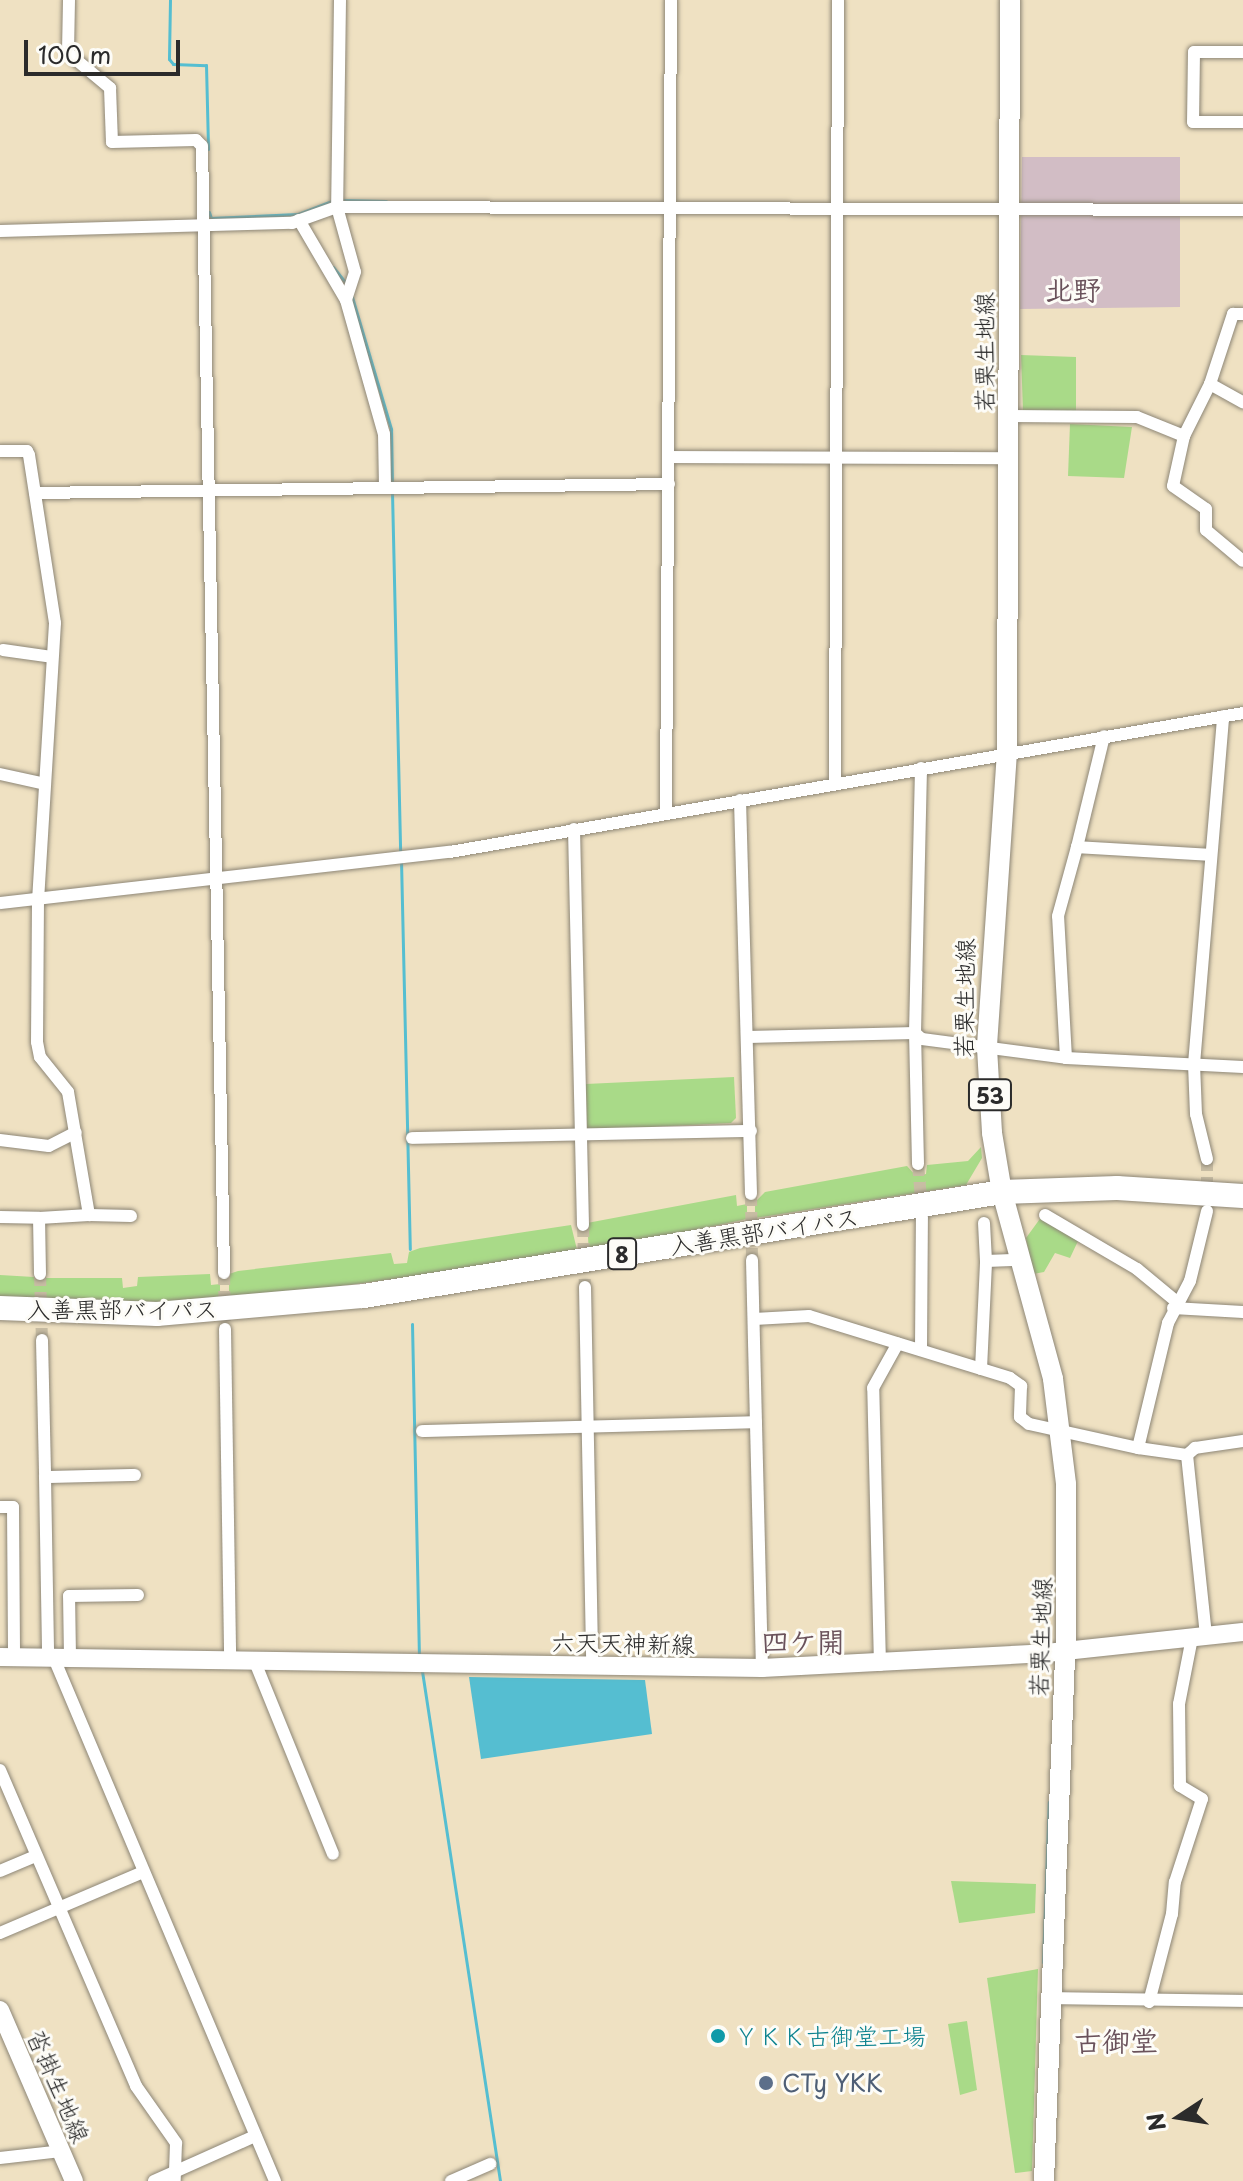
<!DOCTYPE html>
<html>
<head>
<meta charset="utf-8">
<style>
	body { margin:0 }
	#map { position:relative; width:1243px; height:2181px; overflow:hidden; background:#efe1c2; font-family:"Playpen Sans","Klee One",sans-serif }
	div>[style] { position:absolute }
	.industrial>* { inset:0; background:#d2bdc5 }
	.green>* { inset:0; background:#a9da88 }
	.water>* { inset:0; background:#55bed1 }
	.stream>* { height:3px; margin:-1.5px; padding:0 1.5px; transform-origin:1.5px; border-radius:1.5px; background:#55bed1 }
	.street-tunnel>* { height:12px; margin-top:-6px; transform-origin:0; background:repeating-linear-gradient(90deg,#c8bda4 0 12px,transparent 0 18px) }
	.roads { filter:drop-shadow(0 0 2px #8d8676) drop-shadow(0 0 2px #8d8676) }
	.street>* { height:12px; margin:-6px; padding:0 6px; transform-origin:6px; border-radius:6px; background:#fff }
	.secondary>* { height:18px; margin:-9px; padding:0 9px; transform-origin:9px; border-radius:9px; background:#fff }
	.primary>* { height:20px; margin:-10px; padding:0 10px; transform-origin:10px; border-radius:10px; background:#fff }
	.highway>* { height:24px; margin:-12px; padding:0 12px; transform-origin:12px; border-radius:12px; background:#fff }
	.dots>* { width:22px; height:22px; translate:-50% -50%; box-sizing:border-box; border:4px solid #fdfcf7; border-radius:50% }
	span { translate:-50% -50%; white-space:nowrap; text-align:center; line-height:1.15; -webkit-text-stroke:6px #fdfcf7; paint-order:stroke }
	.shield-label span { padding:2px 6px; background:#fdfcf7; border:2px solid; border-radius:6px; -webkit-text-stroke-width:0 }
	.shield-label { font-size:22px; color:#2b2b2b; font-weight:700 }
	.street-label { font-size:24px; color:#2b2b2b }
	.culture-label { font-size:24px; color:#0d838f }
	.left { translate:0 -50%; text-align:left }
	.service-label { font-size:24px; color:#4e5e75 }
	.quarter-label { font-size:28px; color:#6a525b; font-weight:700 }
	.north { position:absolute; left:1139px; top:2077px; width:80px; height:80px; -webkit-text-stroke:6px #fdfcf7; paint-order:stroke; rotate:258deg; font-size:22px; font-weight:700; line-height:32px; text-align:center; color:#2b2b2b }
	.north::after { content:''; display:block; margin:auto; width:28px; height:36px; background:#2b2b2b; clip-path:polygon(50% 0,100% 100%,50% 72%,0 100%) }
	.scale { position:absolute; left:24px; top:40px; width:156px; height:36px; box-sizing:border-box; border:4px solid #2b2b2b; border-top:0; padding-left:10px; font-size:24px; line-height:28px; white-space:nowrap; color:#2b2b2b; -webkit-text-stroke:6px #fdfcf7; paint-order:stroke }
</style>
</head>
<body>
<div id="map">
	<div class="industrial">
		<div style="clip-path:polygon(1022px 157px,1180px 157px,1180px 307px,1020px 309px)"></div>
	</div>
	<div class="green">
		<div style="clip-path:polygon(1021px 355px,1076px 357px,1076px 411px,1023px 411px)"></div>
		<div style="clip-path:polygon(1070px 424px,1132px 427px,1124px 478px,1068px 476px)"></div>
		<div style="clip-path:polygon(734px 1077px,736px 1118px,731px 1123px,587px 1130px,586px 1084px)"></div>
		<div style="clip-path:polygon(981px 1147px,982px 1158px,966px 1185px,755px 1218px,755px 1202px,765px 1192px,907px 1166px,916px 1176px,926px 1174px,927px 1165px,968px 1161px)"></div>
		<div style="clip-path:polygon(736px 1195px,737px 1206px,747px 1204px,747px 1219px,589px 1252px,587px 1223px)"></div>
		<div style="clip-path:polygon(1042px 1216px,1078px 1241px,1070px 1258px,1055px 1253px,1044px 1272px,1033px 1274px,1026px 1238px)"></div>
		<div style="clip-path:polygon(571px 1225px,578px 1254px,229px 1301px,229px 1274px,238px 1271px,391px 1253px,394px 1264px,407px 1263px,409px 1252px,420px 1248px)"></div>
		<div style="clip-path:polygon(210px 1274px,211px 1285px,220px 1284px,220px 1302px,144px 1305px,0 1298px,0 1275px,34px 1277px,36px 1284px,45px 1284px,46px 1278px,122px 1278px,123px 1288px,137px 1286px,138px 1277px)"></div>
		<div style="clip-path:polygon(951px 1881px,1036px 1884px,1035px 1913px,959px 1923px)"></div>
		<div style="clip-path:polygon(1038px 1969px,1032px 2171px,1015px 2173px,987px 1978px)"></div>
		<div style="clip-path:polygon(967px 2021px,977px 2090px,960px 2095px,948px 2024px)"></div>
	</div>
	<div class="water">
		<div style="clip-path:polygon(469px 1677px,645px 1680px,652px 1734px,481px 1759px)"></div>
	</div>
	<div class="stream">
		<div style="left:170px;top:0;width:59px;rotate:91deg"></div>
		<div style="left:169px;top:59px;width:6px;rotate:51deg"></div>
		<div style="left:173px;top:64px;width:33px;rotate:2deg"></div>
		<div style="left:206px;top:65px;width:84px;rotate:88.6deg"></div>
		<div style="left:342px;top:200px;width:44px;rotate:1.3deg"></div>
		<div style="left:209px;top:212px;width:6px;rotate:72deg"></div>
		<div style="left:211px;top:218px;width:87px;rotate:-2.6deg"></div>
		<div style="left:298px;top:214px;width:39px;rotate:-21deg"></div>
		<div style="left:333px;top:267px;width:21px;rotate:51deg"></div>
		<div style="left:352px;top:297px;width:138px;rotate:73.5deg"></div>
		<div style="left:391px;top:429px;width:55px;rotate:89deg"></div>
		<div style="left:392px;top:492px;width:360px;rotate:88.7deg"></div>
		<div style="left:401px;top:860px;width:389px;rotate:88.7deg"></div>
		<div style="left:412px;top:1324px;width:332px;rotate:88.8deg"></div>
		<div style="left:422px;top:1671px;width:516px;rotate:81.3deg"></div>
		<div style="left:1043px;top:1962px;width:160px;rotate:-87.9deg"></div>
	</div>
	<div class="street-tunnel">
		<div style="left:1207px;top:1159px;width:37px;rotate:90deg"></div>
		<div style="left:918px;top:1164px;width:46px;rotate:85deg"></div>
		<div style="left:751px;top:1194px;width:66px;rotate:89.1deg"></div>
		<div style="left:583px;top:1225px;width:62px;rotate:88.2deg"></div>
		<div style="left:224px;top:1273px;width:56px;rotate:89deg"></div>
		<div style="left:40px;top:1274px;width:66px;rotate:88.3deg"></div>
	</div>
	<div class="roads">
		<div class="street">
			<div style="left:69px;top:0;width:53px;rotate:91.1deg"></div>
			<div style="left:68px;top:53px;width:55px;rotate:39.8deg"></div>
			<div style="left:110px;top:88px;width:54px;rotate:87.9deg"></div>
			<div style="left:112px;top:142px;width:84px;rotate:-1.4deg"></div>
			<div style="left:196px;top:140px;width:8px;rotate:45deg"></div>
			<div style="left:202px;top:146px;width:1127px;rotate:88.88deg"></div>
			<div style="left:340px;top:0;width:207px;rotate:90.8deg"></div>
			<div style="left:337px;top:207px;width:67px;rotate:74.5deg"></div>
			<div style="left:355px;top:272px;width:29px;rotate:108deg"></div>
			<div style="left:1243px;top:52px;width:49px;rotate:180deg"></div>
			<div style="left:1194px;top:52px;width:70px;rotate:90.8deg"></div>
			<div style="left:1193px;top:122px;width:50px"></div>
			<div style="left:299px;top:220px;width:93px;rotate:59.6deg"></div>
			<div style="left:346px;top:300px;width:139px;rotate:74.2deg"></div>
			<div style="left:384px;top:434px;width:53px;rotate:88.9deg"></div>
			<div style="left:0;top:231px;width:292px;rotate:-1.6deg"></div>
			<div style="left:292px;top:223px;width:48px;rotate:-19.6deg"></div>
			<div style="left:337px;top:207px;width:906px;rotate:0.19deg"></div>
			<div style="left:1210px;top:384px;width:38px;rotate:29deg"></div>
			<div style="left:1010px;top:416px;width:127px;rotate:0.5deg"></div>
			<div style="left:1137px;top:417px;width:51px;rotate:22deg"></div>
			<div style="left:1184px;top:436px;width:58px;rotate:-63.4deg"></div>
			<div style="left:1210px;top:384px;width:74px;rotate:-71.8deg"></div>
			<div style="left:1233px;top:314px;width:10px"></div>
			<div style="left:1184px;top:436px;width:51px;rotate:102.4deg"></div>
			<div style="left:1173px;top:486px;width:40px;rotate:34.9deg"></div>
			<div style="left:1206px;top:509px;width:21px;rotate:90deg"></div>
			<div style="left:1206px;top:530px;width:48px;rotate:40deg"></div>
			<div style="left:0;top:451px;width:27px"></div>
			<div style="left:27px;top:451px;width:4px;rotate:63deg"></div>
			<div style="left:29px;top:455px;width:170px;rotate:81.2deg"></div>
			<div style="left:55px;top:623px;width:278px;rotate:93.5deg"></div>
			<div style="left:38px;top:900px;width:142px;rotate:90.4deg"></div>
			<div style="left:37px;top:1042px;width:15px;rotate:79deg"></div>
			<div style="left:40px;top:1057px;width:45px;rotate:51.3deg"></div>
			<div style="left:68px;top:1092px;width:125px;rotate:80.3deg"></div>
			<div style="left:89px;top:1215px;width:42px;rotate:1.4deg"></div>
			<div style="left:670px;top:457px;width:340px;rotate:0.2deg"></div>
			<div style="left:35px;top:493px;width:634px;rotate:-0.81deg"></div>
			<div style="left:3px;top:650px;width:49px;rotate:8.1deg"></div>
			<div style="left:0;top:774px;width:46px;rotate:12.5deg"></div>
			<div style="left:835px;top:783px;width:783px;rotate:-89.78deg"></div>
			<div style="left:740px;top:800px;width:394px;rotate:88.4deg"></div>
			<div style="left:666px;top:814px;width:814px;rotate:-89.65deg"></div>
			<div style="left:574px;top:829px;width:396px;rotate:88.7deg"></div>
			<div style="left:1077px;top:847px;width:114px;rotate:-76.3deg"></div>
			<div style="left:0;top:903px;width:453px;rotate:-6.5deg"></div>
			<div style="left:450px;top:852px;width:805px;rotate:-9.94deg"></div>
			<div style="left:748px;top:1037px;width:167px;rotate:-1.4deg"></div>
			<div style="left:915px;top:1033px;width:9px;rotate:41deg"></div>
			<div style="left:922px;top:1039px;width:145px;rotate:7.5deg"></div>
			<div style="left:1066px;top:1058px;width:177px;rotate:2.9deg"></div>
			<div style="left:1066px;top:1058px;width:142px;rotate:-93.2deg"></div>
			<div style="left:1058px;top:916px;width:72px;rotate:-74.6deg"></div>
			<div style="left:1077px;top:847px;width:134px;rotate:3.4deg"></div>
			<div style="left:412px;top:1138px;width:339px;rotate:-1.2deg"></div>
			<div style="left:0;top:1140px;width:49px;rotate:7deg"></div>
			<div style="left:49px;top:1146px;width:30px;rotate:-27deg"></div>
			<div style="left:1207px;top:1159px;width:46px;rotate:-103.7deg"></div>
			<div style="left:1196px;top:1114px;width:50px;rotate:-92.3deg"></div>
			<div style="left:1194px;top:1064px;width:349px;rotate:-85.2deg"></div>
			<div style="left:918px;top:1164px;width:131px;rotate:-91.3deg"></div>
			<div style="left:915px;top:1033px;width:265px;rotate:-88.7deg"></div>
			<div style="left:1045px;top:1215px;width:107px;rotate:30.4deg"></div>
			<div style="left:1137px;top:1269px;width:52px;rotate:39.5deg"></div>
			<div style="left:0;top:1217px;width:39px;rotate:1deg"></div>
			<div style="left:984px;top:1223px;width:38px;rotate:87deg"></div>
			<div style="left:752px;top:1260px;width:408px;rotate:88.6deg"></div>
			<div style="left:40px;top:1274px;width:56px;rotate:-91deg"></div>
			<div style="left:39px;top:1218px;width:50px;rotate:-3.4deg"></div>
			<div style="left:585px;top:1287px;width:378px;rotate:88.9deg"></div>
			<div style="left:1173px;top:1308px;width:70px;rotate:3.3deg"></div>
			<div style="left:754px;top:1319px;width:55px;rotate:-3.1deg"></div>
			<div style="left:809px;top:1316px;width:210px;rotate:17.1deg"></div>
			<div style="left:1010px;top:1378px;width:14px;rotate:36deg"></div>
			<div style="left:1021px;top:1386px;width:31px;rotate:92deg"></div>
			<div style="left:1020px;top:1417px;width:11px;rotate:38deg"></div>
			<div style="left:1029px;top:1424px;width:112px;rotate:12.4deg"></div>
			<div style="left:1138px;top:1448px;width:129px;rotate:-76.5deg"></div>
			<div style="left:1168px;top:1323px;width:47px;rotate:-62.4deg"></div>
			<div style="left:1190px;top:1281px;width:72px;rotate:-76.3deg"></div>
			<div style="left:225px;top:1329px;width:332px;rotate:89.1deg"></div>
			<div style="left:42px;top:1340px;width:137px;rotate:88.7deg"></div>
			<div style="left:45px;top:1477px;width:90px;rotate:-1.3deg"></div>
			<div style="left:921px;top:1350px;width:133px;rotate:-89.6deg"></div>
			<div style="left:981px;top:1369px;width:108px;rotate:-87.3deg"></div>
			<div style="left:986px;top:1261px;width:33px;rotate:-2deg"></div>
			<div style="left:422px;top:1431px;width:334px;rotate:-1.5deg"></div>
			<div style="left:1138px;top:1448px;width:49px;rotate:8.1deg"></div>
			<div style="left:1187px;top:1455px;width:183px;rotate:84deg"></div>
			<div style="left:1187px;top:1455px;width:11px;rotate:-41deg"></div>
			<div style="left:1195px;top:1448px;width:49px;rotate:-8.3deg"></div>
			<div style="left:45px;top:1477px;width:179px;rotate:89deg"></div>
			<div style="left:0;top:1507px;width:13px"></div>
			<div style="left:13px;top:1507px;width:150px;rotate:89.6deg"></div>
			<div style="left:53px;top:1656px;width:570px;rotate:67.08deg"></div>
			<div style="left:70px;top:1657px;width:61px;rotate:-90.9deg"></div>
			<div style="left:69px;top:1596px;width:69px;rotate:-0.8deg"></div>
			<div style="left:255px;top:1662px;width:207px;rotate:67.9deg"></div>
			<div style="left:880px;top:1665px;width:277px;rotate:-91.4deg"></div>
			<div style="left:873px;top:1388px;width:51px;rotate:-60.9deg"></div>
			<div style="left:0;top:1770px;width:344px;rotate:66.7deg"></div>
			<div style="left:136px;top:2086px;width:70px;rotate:54.9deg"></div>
			<div style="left:176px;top:2143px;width:38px;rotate:92deg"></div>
			<div style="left:0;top:1871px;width:38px;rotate:-23deg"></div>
			<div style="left:0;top:1933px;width:155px;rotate:-23.1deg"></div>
			<div style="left:1052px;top:1998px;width:191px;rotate:0.9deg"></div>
			<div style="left:1149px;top:2002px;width:91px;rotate:-75.4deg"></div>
			<div style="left:1172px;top:1914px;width:32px;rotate:-85deg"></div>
			<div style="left:1175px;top:1882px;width:87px;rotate:-72deg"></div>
			<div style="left:1202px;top:1799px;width:26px;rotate:-149deg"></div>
			<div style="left:1180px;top:1786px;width:82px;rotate:-90.7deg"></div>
			<div style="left:1179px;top:1704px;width:67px;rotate:-78.9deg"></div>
			<div style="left:0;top:2158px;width:61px;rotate:-6.5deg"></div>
			<div style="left:154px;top:2181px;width:111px;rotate:-24deg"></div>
			<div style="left:451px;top:2181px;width:43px;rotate:-23.6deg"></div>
		</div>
		<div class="secondary">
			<div style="left:0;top:1657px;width:762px;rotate:0.83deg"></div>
			<div style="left:762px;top:1668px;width:284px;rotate:-3deg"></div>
			<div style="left:1046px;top:1653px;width:198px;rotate:-6.1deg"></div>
			<div style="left:0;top:2010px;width:186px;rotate:66.6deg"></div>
		</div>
		<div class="primary">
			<div style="left:1010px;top:0;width:752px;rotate:90.23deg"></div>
			<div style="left:1007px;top:752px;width:297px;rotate:93.9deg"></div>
			<div style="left:987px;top:1048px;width:85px;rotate:86.6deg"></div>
			<div style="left:992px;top:1133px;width:60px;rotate:80.4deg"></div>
			<div style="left:1002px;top:1192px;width:194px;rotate:74.7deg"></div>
			<div style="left:1053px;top:1379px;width:106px;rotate:82.9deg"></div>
			<div style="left:1066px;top:1484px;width:149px;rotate:90deg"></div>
			<div style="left:1066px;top:1633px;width:548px;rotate:92.3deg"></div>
		</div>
		<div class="highway">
			<div style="left:0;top:1308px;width:157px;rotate:2.2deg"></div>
			<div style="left:157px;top:1314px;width:208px;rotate:-5deg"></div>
			<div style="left:364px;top:1296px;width:646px;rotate:-9.26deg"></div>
			<div style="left:1002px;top:1192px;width:115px;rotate:-2deg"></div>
			<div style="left:1117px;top:1188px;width:126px;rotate:3.6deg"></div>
		</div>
	</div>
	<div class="dots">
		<div style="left:718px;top:2036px;background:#0f9aa8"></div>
		<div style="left:766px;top:2083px;background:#5c6f8a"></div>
	</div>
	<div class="shield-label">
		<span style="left:990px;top:1095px">53</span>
		<span style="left:622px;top:1254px">8</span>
	</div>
	<div class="street-label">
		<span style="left:984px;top:352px;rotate:-90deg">若栗生地線</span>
		<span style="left:964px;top:998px;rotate:-89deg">若栗生地線</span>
		<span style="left:764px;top:1231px;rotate:-9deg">入善黒部バイパス</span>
		<span style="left:122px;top:1309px">入善黒部バイパス</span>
		<span style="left:1040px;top:1637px;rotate:-88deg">若栗生地線</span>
		<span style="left:623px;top:1643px;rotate:1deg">六天天神新線</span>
		<span style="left:59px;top:2086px;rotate:67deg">沓掛生地線</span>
	</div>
	<div class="culture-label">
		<span class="left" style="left:734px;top:2036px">ＹＫＫ古御堂工場</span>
	</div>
	<div class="service-label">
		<span class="left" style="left:782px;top:2083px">CTy YKK</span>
	</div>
	<div class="quarter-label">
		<span style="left:1073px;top:289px">北野</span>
		<span style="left:803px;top:1641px">四ケ開</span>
		<span style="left:1116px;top:2040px">古御堂</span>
	</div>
	<div class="north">N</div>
	<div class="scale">100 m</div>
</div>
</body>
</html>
